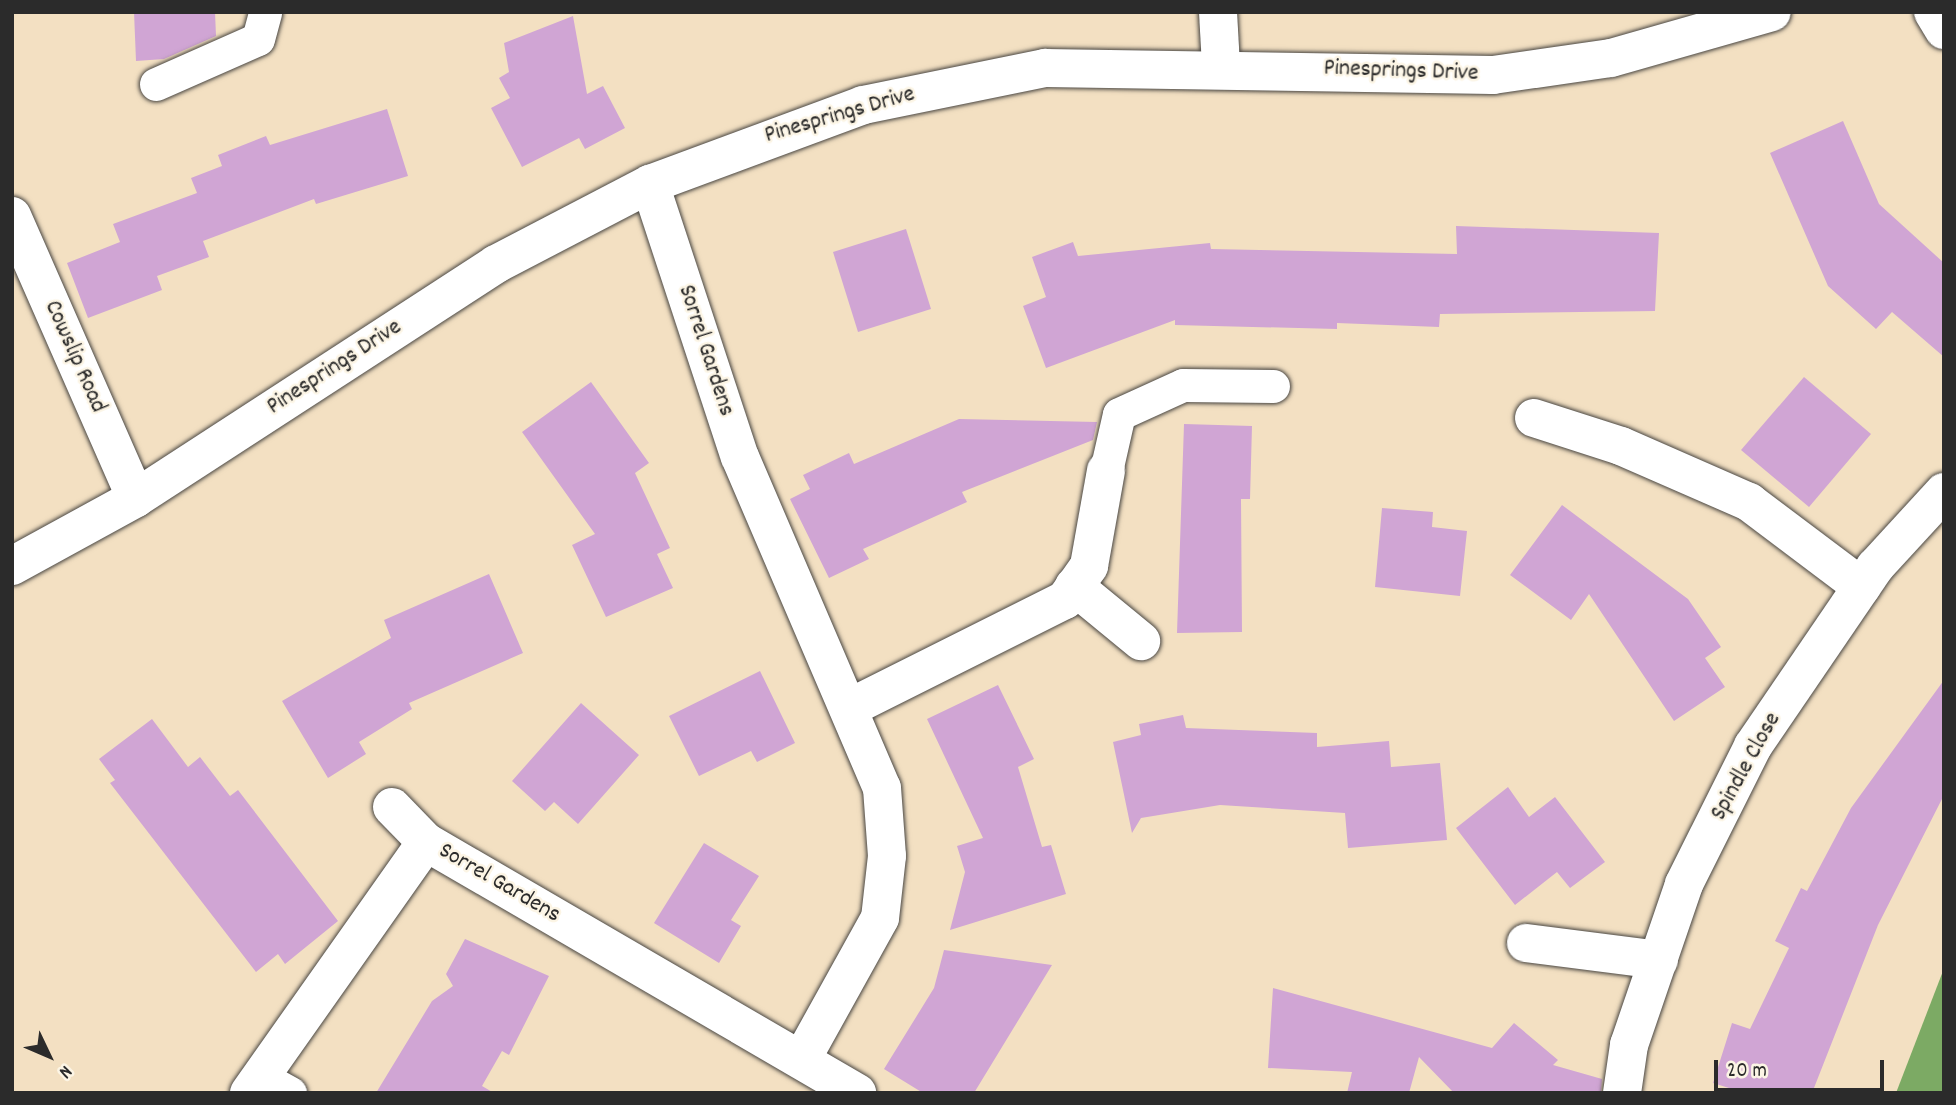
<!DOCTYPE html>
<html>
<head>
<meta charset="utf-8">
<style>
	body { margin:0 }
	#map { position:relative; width:1956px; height:1105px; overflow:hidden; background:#f3e0c2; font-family:Dekko,sans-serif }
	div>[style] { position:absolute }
	.forest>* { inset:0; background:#7caa64 }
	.building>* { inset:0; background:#d0a5d4 }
	.roads { filter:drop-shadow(0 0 2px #494642) drop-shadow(0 0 2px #494642) }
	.service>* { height:33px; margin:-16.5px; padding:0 16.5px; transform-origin:16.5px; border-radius:16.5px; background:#fff }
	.minor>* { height:38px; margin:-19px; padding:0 19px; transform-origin:19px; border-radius:19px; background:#fff }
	span { translate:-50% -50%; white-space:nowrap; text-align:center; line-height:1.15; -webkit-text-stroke:5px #fcf5e5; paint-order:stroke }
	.street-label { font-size:24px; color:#2b2b2b }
	.frame { position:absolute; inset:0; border:14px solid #2b2b2b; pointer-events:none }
	.north { position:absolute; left:14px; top:1021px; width:70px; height:70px; -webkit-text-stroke:5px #fcf5e5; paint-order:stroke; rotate:134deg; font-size:19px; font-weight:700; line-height:28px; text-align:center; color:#2b2b2b }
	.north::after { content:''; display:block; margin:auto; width:24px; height:32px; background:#2b2b2b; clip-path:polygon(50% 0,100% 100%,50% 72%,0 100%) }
	.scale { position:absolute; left:1714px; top:1060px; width:170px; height:32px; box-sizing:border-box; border:4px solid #2b2b2b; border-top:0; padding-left:9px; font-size:21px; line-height:24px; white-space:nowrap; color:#2b2b2b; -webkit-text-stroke:5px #fcf5e5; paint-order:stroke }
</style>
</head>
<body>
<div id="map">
	<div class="forest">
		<div style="clip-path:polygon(1944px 970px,1944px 1093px,1896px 1093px,1943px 971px)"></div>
	</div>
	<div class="building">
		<div style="clip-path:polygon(134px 12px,215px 12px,216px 36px,164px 59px,136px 61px)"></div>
		<div style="clip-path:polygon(573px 16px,587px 94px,603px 86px,625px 128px,585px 149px,579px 138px,522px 167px,491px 108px,510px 98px,499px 78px,509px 72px,504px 43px)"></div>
		<div style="clip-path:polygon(387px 109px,408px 176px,316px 204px,314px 199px,203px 241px,209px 257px,157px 276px,162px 290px,88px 318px,67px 263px,120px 242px,113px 224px,197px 193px,191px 178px,222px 166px,218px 155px,266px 136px,270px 145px)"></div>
		<div style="clip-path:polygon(1843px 121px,1879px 204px,1944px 263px,1944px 357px,1892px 312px,1876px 329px,1828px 286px,1770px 153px)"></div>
		<div style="clip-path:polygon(1456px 226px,1659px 233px,1655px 311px,1440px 314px,1439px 327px,1337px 323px,1337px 329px,1175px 325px,1175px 320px,1046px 368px,1023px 306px,1046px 297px,1032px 257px,1073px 242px,1078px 256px,1210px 243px,1211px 249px,1457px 254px)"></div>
		<div style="clip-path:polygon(906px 229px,931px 309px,858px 332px,833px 252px)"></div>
		<div style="clip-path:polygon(1804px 377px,1871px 434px,1809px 507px,1741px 450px)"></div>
		<div style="clip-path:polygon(591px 382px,649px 463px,635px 473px,670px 548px,657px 554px,673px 588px,606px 617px,572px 545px,595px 534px,522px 432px)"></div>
		<div style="clip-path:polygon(959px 419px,1097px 422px,1093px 440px,962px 492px,967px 502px,863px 549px,869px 559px,829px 578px,790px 499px,810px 489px,803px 475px,849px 453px,854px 464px)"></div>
		<div style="clip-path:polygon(1184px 424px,1252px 426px,1250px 499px,1241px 499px,1242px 632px,1177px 633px)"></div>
		<div style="clip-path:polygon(1562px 505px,1688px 599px,1721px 647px,1705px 658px,1725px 687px,1674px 721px,1589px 594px,1571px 620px,1510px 575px)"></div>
		<div style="clip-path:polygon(1382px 508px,1433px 512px,1432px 527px,1467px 531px,1460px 596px,1375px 587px)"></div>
		<div style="clip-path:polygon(489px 574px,523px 653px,409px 703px,412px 709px,359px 742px,366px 754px,328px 778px,282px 701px,391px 638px,384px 620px)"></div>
		<div style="clip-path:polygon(760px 671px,795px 743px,757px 762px,751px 751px,699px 776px,669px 716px)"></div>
		<div style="clip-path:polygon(1944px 680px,1944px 795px,1878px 925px,1812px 1093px,1745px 1093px,1713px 1083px,1732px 1023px,1750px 1029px,1789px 948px,1775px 941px,1801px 888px,1807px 891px,1851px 808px)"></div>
		<div style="clip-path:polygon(998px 685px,1034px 759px,1018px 767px,1042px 847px,1051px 845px,1066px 894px,950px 930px,965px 872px,957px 846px,983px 838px,927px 719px)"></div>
		<div style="clip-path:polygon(581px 703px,639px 755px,578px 824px,554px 802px,545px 811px,512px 781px)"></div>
		<div style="clip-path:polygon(1183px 715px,1186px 728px,1317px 733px,1317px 747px,1389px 741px,1391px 767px,1440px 763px,1447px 840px,1348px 848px,1345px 813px,1220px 805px,1141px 818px,1132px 833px,1113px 742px,1141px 735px,1139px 724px)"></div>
		<div style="clip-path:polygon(152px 719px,188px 767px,200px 757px,230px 796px,238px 790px,338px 921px,285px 964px,278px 954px,256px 972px,110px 783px,115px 780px,99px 759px)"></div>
		<div style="clip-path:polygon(1508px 787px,1529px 817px,1555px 797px,1605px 862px,1570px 888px,1557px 872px,1515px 905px,1456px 828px)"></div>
		<div style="clip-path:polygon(704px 843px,759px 876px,731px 920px,741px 926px,719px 963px,654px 923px)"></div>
		<div style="clip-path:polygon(465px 939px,549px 976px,509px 1055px,502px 1051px,482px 1086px,494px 1093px,376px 1093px,432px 1001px,453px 986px,446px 974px)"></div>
		<div style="clip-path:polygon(944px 950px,1052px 965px,974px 1093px,923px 1093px,884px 1069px,934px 988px)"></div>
		<div style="clip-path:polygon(1273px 988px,1492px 1048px,1514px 1023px,1558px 1060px,1553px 1065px,1602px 1079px,1601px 1093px,1454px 1093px,1419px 1057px,1409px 1093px,1347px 1093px,1352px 1072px,1268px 1068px)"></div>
	</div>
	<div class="roads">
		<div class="service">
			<div style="left:156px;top:84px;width:111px;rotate:-23.8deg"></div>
			<div style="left:258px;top:39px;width:28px;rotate:-75deg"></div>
			<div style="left:1106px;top:471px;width:58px;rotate:-77.2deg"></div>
			<div style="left:1119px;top:414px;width:70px;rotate:-24.4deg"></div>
			<div style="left:1183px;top:385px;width:90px;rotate:0.6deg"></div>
			<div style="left:263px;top:1078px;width:31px;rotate:29deg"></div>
		</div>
		<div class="minor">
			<div style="left:1218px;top:12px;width:54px;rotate:86.8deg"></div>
			<div style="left:1933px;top:12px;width:21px;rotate:59deg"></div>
			<div style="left:650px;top:184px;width:287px;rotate:71.8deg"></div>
			<div style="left:740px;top:457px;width:360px;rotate:66.8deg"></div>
			<div style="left:882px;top:788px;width:68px;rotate:85.8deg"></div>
			<div style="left:887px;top:856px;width:62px;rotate:96.4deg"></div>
			<div style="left:880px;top:918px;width:161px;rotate:119deg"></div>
			<div style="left:12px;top:216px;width:308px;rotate:66.3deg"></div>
			<div style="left:1534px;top:418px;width:91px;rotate:17.8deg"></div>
			<div style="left:1621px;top:446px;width:140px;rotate:23.6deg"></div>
			<div style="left:1749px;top:502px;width:141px;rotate:37deg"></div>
			<div style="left:12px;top:566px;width:141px;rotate:-28.7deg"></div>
			<div style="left:136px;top:498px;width:429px;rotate:-33deg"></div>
			<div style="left:496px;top:264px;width:174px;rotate:-27.5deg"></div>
			<div style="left:650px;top:184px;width:227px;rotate:-20.3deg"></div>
			<div style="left:863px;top:105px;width:186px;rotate:-11.5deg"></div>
			<div style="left:1045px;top:68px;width:448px;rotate:0.9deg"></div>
			<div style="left:1493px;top:75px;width:119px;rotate:-8.2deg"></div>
			<div style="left:1611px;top:58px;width:167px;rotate:-15.9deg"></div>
			<div style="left:1074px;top:586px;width:87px;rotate:39.4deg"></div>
			<div style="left:851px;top:707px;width:239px;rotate:-26.6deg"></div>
			<div style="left:1065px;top:600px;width:42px;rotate:-54.8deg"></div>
			<div style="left:1089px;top:566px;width:97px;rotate:-79.9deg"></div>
			<div style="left:392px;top:807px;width:49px;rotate:45.8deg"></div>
			<div style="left:1526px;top:943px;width:134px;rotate:7.3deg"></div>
			<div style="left:249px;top:1093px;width:307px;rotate:-54.8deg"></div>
			<div style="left:426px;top:842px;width:499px;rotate:30.2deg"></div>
			<div style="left:1622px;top:1093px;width:49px;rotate:-81.7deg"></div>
			<div style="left:1629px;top:1045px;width:170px;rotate:-71.1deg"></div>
			<div style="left:1684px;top:884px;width:154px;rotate:-63.4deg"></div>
			<div style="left:1753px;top:746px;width:217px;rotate:-55.7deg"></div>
			<div style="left:1875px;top:567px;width:102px;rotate:-47.4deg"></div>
		</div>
	</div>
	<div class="street-label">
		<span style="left:1401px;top:72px;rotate:2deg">Pinesprings Drive</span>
		<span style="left:840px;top:116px;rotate:-16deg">Pinesprings Drive</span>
		<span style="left:705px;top:351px;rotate:72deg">Sorrel Gardens</span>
		<span style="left:74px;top:357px;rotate:66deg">Cowslip Road</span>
		<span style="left:335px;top:368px;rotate:-33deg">Pinesprings Drive</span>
		<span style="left:1747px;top:767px;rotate:-61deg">Spindle Close</span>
		<span style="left:499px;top:884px;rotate:30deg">Sorrel Gardens</span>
	</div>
	<div class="frame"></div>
	<div class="north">N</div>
	<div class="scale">20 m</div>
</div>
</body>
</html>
